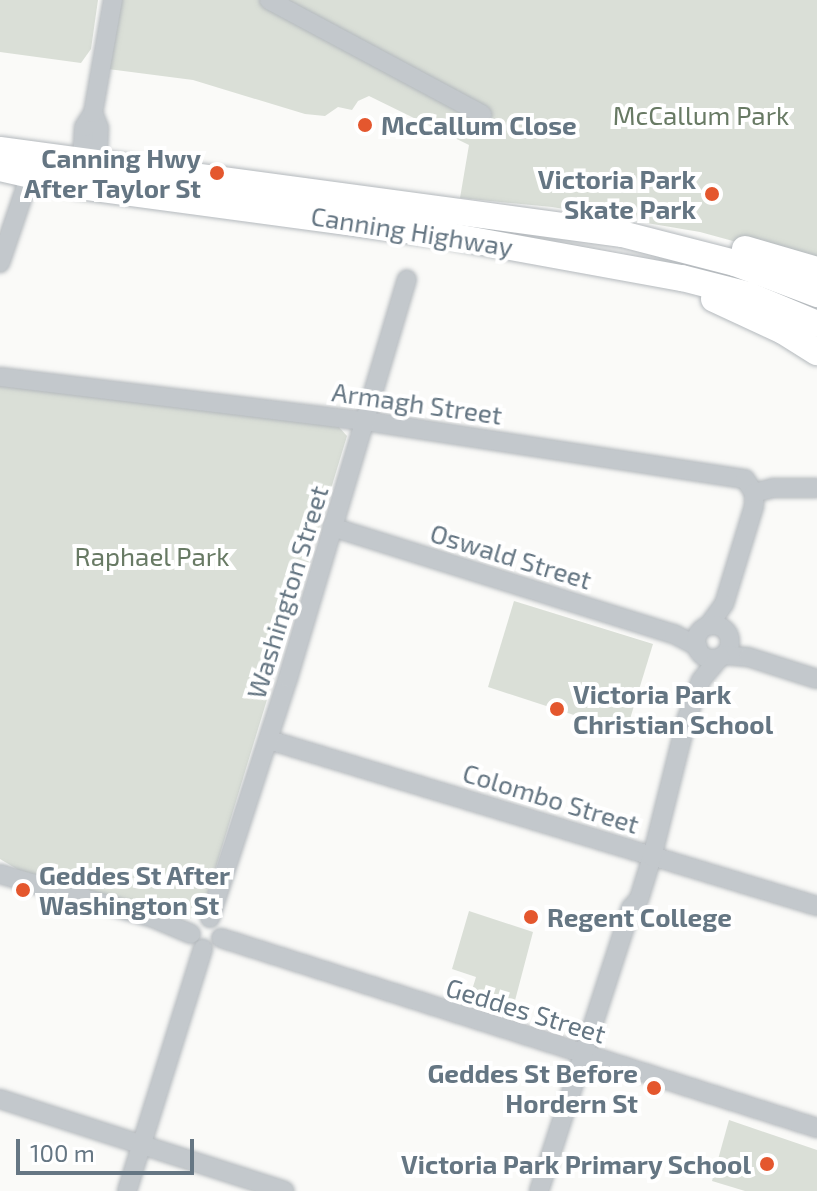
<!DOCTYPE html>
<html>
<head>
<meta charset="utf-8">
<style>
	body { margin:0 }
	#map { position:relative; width:817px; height:1191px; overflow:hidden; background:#fafaf8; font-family:"Exo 2",sans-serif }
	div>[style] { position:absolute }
	.green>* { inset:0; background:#dadfd7 }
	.roads { filter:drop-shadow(0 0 2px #b4b9bd) drop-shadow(0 0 2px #b4b9bd) }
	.minor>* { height:18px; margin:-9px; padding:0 9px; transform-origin:9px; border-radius:9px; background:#c3c8cc }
	.minor>.ring { margin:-9px; padding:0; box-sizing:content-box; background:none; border:18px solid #c3c8cc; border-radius:50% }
	.highway>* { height:26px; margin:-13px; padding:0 13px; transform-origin:13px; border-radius:13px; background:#fff }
	.dots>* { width:22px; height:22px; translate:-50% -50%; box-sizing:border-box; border:4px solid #fff; border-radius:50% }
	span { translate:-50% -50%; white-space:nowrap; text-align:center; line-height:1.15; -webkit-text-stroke:8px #fff; paint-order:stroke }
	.park-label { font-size:26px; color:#687a64 }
	.poi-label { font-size:26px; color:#657683; font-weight:700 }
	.left { translate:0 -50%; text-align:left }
	.right { translate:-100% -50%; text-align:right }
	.street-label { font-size:26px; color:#657683 }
	.scale { position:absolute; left:16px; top:1139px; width:178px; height:36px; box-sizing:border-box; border:4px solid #657683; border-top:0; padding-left:10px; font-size:24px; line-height:28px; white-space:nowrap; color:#657683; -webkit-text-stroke:6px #fff; paint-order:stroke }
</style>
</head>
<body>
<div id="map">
	<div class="green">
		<div style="clip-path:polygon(0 0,98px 0,91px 49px,81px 63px,0 52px)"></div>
		<div style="clip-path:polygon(119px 0,817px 0,817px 264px,700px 232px,552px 207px,460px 198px,469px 145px,369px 96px,358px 101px,352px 110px,338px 107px,325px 116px,305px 114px,193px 80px,108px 69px)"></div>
		<div style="clip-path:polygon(0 384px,339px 427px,347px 436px,203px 910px,190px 919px,151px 912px,27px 875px,0 859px)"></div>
		<div style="clip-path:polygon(514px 601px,653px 644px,626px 732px,488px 687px)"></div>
		<div style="clip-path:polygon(469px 911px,533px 932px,512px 1012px,468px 1003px,476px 977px,452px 969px)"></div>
		<div style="clip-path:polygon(729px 1120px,817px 1150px,817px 1191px,745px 1191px,712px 1181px)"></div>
	</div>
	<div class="roads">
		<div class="minor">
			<div style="left:269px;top:0;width:242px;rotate:28.2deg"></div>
			<div style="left:93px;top:113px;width:16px;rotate:68deg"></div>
			<div style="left:99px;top:128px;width:45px;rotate:92.5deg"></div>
			<div style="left:81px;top:172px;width:45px;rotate:-86.2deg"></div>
			<div style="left:84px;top:127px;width:17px;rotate:-57deg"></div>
			<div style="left:93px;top:113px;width:115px;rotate:-80deg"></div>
			<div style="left:0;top:263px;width:93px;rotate:-71.2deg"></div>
			<div style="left:0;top:377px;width:381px;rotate:6.9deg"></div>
			<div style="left:378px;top:423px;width:371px;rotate:8.7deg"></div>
			<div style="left:745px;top:479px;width:17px;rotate:57deg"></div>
			<div style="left:754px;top:493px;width:13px;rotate:90deg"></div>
			<div style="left:754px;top:506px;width:102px;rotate:107deg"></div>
			<div style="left:724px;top:604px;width:27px;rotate:126deg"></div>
			<div style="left:754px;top:493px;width:20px;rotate:-15deg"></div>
			<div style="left:773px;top:488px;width:44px"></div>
			<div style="left:332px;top:527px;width:358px;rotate:17.4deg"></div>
			<div style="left:674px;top:634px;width:27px;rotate:28deg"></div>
			<div class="ring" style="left:696px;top:625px;width:16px;height:16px"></div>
			<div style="left:724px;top:655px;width:24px;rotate:5deg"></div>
			<div style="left:748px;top:657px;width:72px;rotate:17.7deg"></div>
			<div style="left:269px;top:740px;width:573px;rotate:16.85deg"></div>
			<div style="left:0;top:874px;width:159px;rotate:16deg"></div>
			<div style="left:153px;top:918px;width:41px;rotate:22.8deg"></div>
			<div style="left:210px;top:918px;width:252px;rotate:-72deg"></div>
			<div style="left:288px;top:678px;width:416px;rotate:-73.4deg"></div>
			<div style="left:221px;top:938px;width:626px;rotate:17.68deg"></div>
			<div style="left:0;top:1099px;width:299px;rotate:17.9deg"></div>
			<div style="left:127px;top:1191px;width:254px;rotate:-72.6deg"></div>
			<div style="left:539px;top:1191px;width:298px;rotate:-72deg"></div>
			<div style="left:631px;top:908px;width:12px;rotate:-48deg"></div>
			<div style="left:639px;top:899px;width:44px;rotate:-72.8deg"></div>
			<div style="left:652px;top:857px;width:143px;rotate:-75.9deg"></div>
			<div style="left:687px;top:718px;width:40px;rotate:-69.8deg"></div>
			<div style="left:701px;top:680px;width:30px;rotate:-50deg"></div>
		</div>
		<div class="highway">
			<div style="left:0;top:150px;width:628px;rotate:7.69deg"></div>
			<div style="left:622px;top:234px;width:117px;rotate:14.4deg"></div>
			<div style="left:735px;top:263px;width:88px;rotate:20.7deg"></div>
			<div style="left:0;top:168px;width:82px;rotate:12.7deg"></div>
			<div style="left:80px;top:186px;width:373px;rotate:7.7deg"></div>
			<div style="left:450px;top:236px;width:236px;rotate:10.3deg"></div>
			<div style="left:682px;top:278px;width:68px;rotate:14.4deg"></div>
			<div style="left:748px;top:295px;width:75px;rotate:22.8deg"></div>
			<div style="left:745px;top:249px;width:75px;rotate:16.3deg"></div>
			<div style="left:714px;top:299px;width:76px;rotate:24.9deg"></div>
			<div style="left:783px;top:331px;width:40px;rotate:32deg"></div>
		</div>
	</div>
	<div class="dots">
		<div style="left:365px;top:125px;background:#e4572e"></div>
		<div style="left:217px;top:173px;background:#e4572e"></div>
		<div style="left:712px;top:194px;background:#e4572e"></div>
		<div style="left:557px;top:709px;background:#e4572e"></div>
		<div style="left:23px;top:890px;background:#e4572e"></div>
		<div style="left:531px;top:917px;background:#e4572e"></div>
		<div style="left:654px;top:1088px;background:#e4572e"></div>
		<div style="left:767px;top:1164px;background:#e4572e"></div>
	</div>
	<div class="park-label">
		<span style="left:701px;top:115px">McCallum Park</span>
		<span style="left:152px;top:556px">Raphael Park</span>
	</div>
	<div class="poi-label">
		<span class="left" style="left:381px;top:125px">McCallum Close</span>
		<span class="right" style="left:201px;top:173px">Canning Hwy<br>After Taylor St</span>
		<span class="right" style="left:696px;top:194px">Victoria Park<br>Skate Park</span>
		<span class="left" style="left:573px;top:709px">Victoria Park<br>Christian School</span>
		<span class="left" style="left:39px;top:890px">Geddes St After<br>Washington St</span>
		<span class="left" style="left:547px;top:917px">Regent College</span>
		<span class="right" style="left:638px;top:1088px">Geddes St Before<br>Hordern St</span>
		<span class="right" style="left:751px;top:1164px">Victoria Park Primary School</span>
	</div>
	<div class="street-label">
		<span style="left:412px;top:231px;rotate:9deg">Canning Highway</span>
		<span style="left:417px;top:403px;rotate:8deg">Armagh Street</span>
		<span style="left:511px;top:556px;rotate:17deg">Oswald Street</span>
		<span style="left:287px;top:592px;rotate:-73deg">Washington Street</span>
		<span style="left:551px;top:798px;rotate:17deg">Colombo Street</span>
		<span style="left:526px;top:1010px;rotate:17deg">Geddes Street</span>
	</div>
	<div class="scale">100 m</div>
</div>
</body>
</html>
